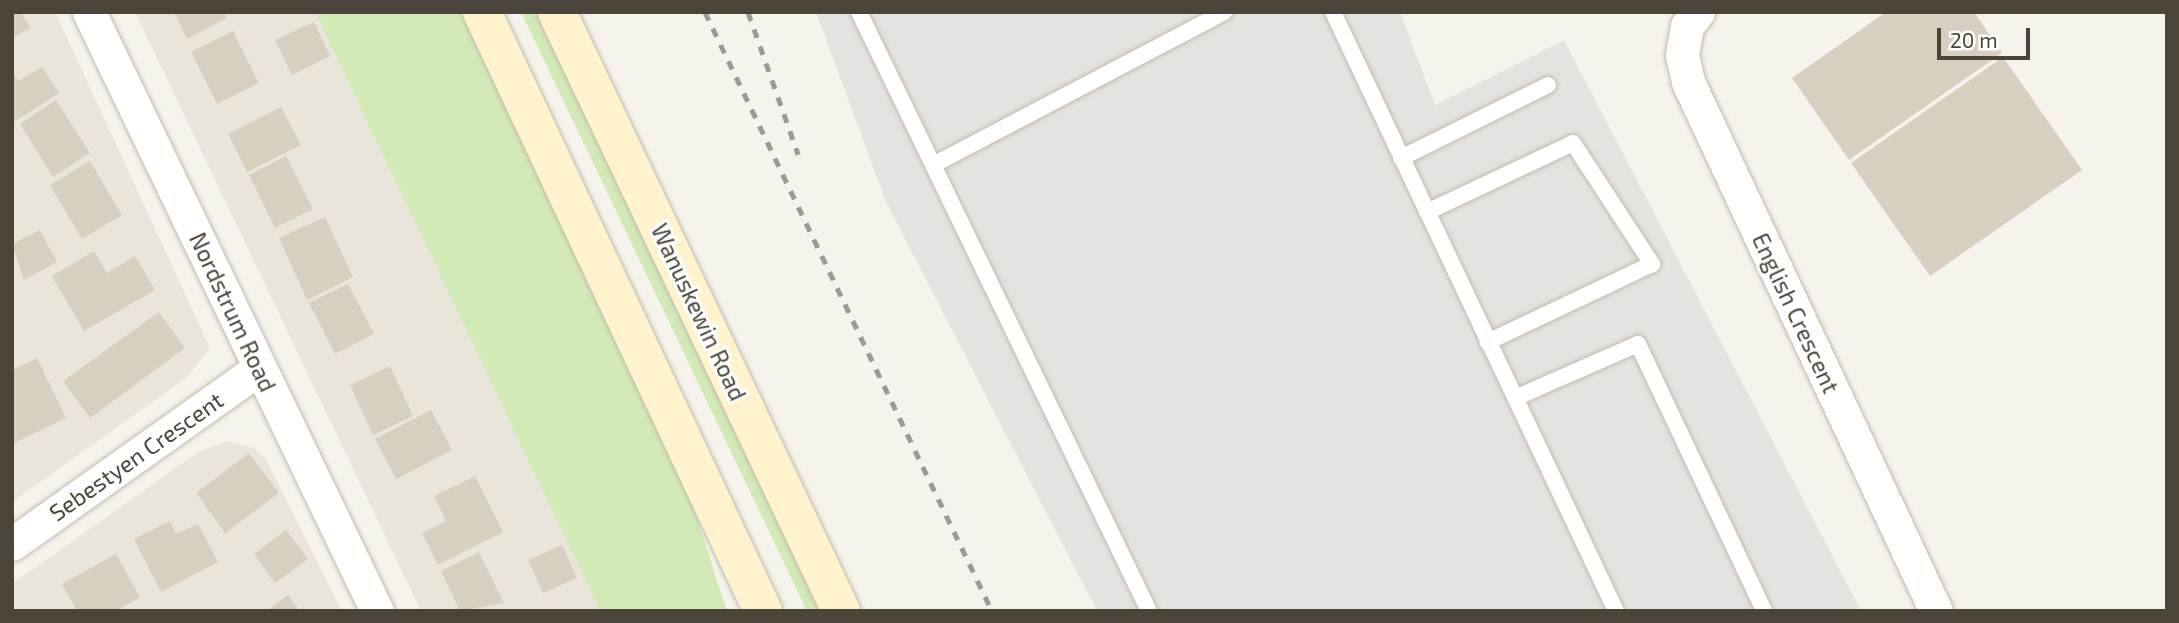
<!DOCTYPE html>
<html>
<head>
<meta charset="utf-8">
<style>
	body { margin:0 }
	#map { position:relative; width:2179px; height:623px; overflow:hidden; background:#f6f3ec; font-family:"Exo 2",sans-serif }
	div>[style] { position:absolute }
	.residential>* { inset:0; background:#eae5da }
	.green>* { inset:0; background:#d2eab5 }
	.parking>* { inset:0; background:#e5e3e0 }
	.building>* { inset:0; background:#d8cfc1 }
	.roads { filter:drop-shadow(0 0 2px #c2bbae) drop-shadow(0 0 2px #c2bbae) }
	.lane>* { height:16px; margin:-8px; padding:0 8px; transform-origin:8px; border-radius:8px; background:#fff }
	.street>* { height:33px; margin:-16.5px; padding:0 16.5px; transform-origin:16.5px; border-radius:16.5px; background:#fff }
	.secondary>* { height:38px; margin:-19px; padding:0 19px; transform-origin:19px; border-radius:19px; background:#fff3cd }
	.rail>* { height:5px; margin-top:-2.5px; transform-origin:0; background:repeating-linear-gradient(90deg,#9a9a9a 0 9px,transparent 0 18px) }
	span { translate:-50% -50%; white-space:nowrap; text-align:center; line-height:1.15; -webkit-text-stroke:6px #fff; paint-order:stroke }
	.street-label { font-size:23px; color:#4b4439 }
	.frame { position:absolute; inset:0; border:14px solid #4b4439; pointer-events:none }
	.scale { position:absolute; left:1937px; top:28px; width:93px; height:32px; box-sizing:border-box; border:4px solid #4b4439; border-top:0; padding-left:9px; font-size:21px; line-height:24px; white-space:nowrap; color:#4b4439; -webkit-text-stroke:5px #fff; paint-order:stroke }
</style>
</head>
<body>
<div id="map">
	<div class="residential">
		<div style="clip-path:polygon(12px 12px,55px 12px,210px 348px,185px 379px,12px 502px)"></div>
		<div style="clip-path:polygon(135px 12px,315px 12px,600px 611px,421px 611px)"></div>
		<div style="clip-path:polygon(228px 441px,254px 448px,266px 459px,342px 611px,12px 611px,12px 584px,198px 452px)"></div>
	</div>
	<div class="green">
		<div style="clip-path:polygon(315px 12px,461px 12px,686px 485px,727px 611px,600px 611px)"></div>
		<div style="clip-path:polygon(521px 12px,536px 12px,821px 611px,807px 611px)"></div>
	</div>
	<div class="parking">
		<div style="clip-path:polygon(816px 12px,1400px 12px,1435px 105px,1564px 40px,1861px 611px,1097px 611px,886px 202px)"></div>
	</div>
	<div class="building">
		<div style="clip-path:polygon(12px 12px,21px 12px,30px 28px,12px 38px)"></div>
		<div style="clip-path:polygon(174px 12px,224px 12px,227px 18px,187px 39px)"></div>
		<div style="clip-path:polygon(1886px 12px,1974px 12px,2002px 53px,1849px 160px,1792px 78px)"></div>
		<div style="clip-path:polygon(314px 22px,330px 56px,292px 75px,275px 40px)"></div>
		<div style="clip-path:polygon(233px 31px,259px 83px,217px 104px,191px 52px)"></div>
		<div style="clip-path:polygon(2003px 57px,2082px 170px,1930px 276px,1851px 163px)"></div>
		<div style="clip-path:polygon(42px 67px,59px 93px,12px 123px,12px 71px,18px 81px)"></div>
		<div style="clip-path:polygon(56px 100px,90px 153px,53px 177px,20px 124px)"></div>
		<div style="clip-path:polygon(281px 107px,301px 145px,247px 172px,228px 134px)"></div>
		<div style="clip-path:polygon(286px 156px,313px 209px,275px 228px,249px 175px)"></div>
		<div style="clip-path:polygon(90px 161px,122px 215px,82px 239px,50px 185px)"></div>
		<div style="clip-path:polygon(325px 217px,353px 277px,307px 300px,279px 238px)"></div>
		<div style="clip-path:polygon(40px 230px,57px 262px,24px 280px,12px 244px)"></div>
		<div style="clip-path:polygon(94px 251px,107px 273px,135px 256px,155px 290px,84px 331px,52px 276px)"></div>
		<div style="clip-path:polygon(348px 284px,374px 334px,335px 354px,309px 303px)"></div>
		<div style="clip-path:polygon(159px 312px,185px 348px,90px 418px,63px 381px)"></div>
		<div style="clip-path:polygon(37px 358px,66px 418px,12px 444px,12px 370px)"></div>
		<div style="clip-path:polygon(390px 366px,413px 416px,373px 435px,350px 385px)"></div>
		<div style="clip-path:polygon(431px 410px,452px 450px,396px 479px,375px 439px)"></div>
		<div style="clip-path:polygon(249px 453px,279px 493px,225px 533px,196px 493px)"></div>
		<div style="clip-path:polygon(475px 476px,503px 532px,438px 565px,422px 533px,446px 521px,434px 496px)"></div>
		<div style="clip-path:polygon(170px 521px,176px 534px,198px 524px,218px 562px,161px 592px,134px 539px)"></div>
		<div style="clip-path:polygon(286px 530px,308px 559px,275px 583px,254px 554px)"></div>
		<div style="clip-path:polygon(562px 545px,577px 578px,543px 593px,528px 560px)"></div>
		<div style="clip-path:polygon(479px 552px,504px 603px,460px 611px,441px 571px)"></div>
		<div style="clip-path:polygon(116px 554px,140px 597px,116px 611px,77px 611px,62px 584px)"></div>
		<div style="clip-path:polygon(288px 595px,300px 611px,266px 611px)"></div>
	</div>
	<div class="roads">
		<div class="lane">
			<div style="left:859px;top:12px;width:666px;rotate:64.17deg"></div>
			<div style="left:1333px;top:12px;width:662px;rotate:64.71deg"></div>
			<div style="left:1401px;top:158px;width:164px;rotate:-26.4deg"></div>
			<div style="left:933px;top:165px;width:329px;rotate:-27.7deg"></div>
			<div style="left:1427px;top:212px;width:161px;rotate:-25.3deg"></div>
			<div style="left:1573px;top:143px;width:145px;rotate:56.9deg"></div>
			<div style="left:1652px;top:264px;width:182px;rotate:154.6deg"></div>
			<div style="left:1515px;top:398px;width:134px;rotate:-23.7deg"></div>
			<div style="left:1638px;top:344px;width:295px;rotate:64.7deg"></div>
		</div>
		<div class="street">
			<div style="left:89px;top:12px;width:665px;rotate:64.32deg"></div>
			<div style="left:1698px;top:12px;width:18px;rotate:128deg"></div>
			<div style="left:1687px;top:26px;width:29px;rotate:100deg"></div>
			<div style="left:1682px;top:55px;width:28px;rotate:77deg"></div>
			<div style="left:1688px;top:82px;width:584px;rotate:64.88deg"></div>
			<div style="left:12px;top:544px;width:304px;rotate:-35.4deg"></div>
		</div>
		<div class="secondary">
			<div style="left:482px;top:12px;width:662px;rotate:64.87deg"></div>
			<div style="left:557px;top:12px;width:663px;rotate:64.63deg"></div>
		</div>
	</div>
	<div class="rail">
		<div style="left:705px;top:12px;width:664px;rotate:64.4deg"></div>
		<div style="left:748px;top:12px;width:151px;rotate:70.6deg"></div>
	</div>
	<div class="street-label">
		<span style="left:233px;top:312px;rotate:65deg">Nordstrum Road</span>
		<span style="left:699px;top:312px;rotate:65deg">Wanuskewin Road</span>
		<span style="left:1796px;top:313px;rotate:65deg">English Crescent</span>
		<span style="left:136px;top:456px;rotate:-35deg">Sebestyen Crescent</span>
	</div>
	<div class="frame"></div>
	<div class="scale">20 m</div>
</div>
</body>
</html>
